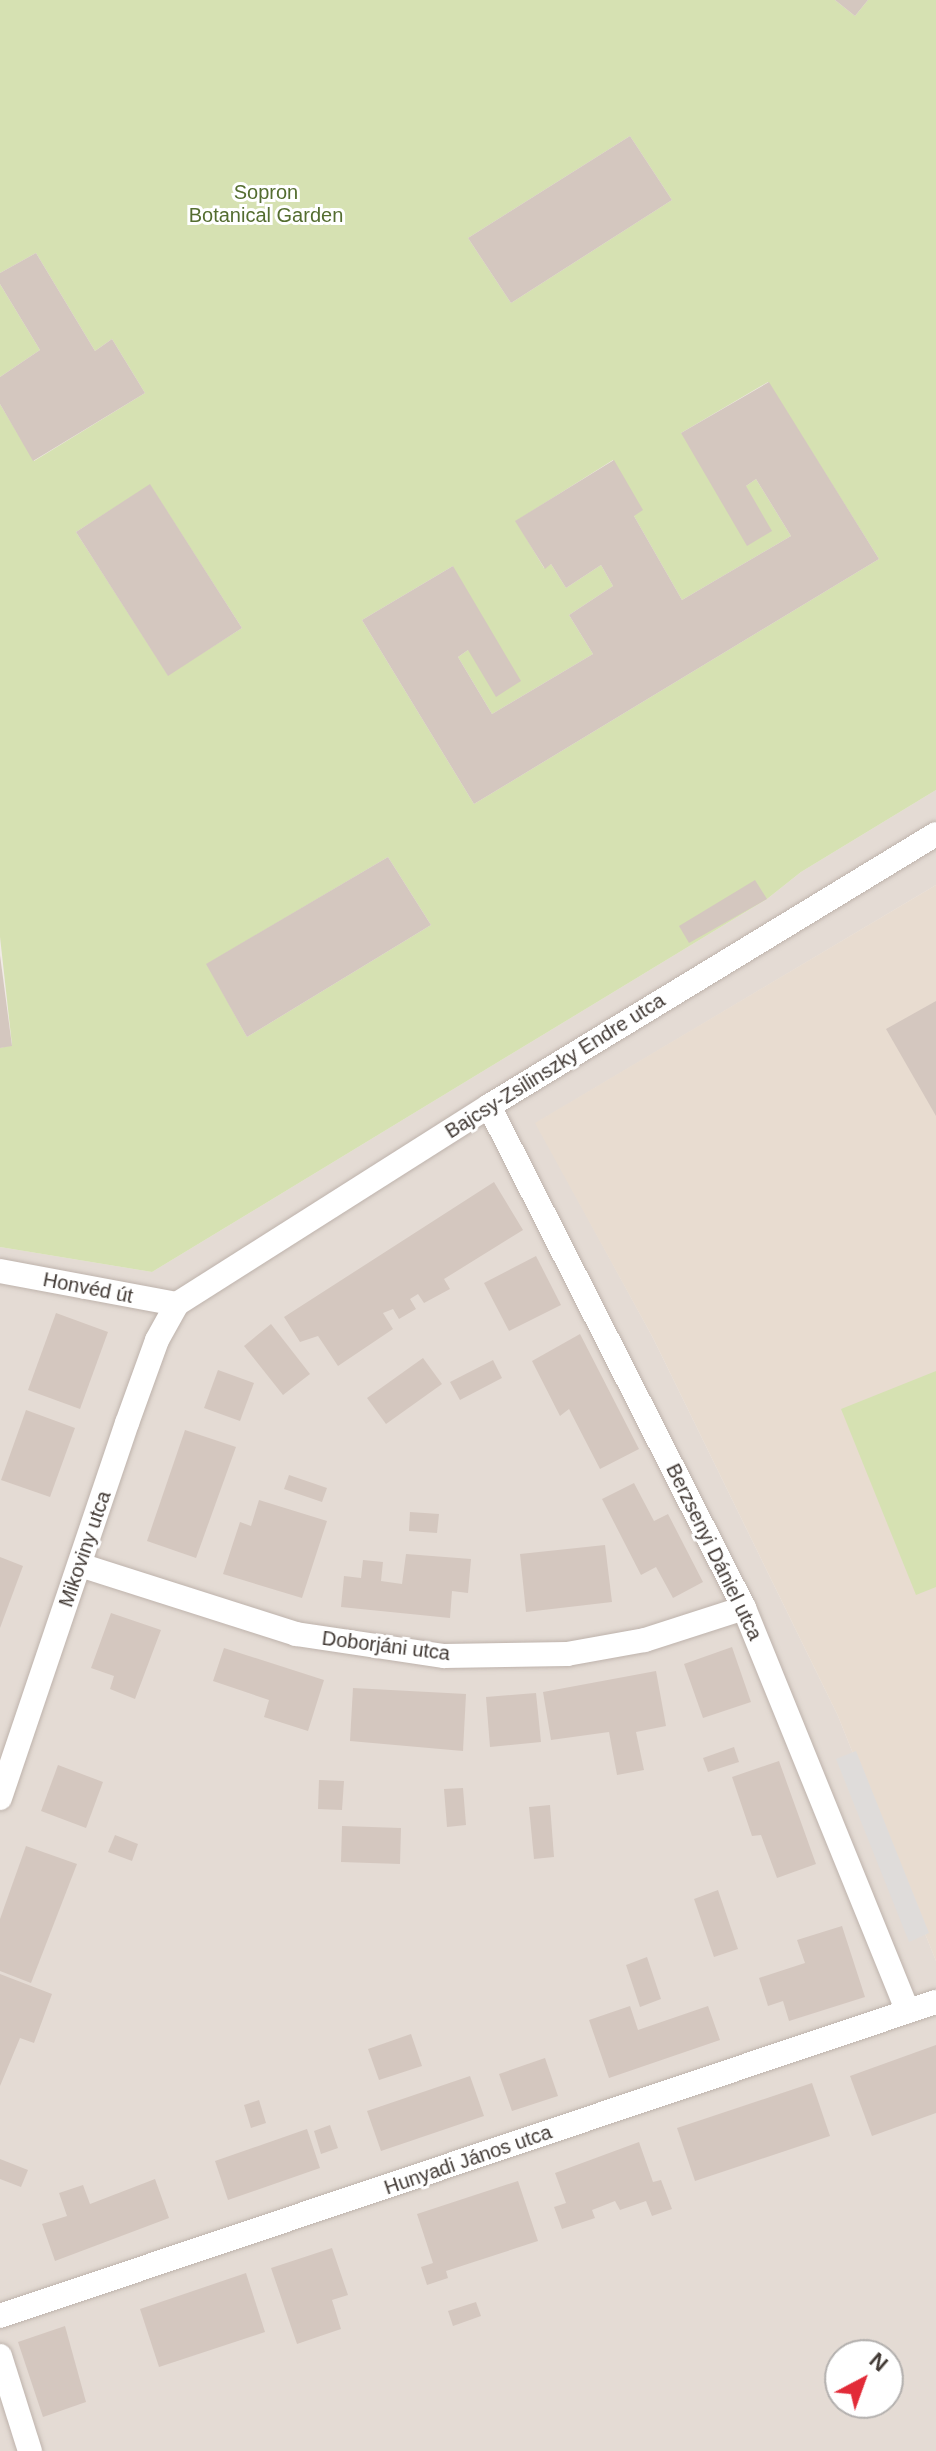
<!DOCTYPE html>
<html>
<head>
<meta charset="utf-8">
<style>
	body { margin:0 }
	#map { position:relative; width:936px; height:2451px; overflow:hidden; background:#f0eae5; font-family:Arial,sans-serif }
	div>[style] { position:absolute }
	.residential>* { inset:0; background:#e4dbd4 }
	.education>* { inset:0; background:#e8dcd0 }
	.green>* { inset:0; background:#d6e1b2 }
	.parking>* { inset:0; background:#dfdcda }
	.building>* { inset:0; background:#d4c7bf }
	.roads { filter:drop-shadow(0 0 2px #beb3ac) drop-shadow(0 0 2px #beb3ac) }
	.street>* { height:24px; margin:-12px; padding:0 12px; transform-origin:12px; border-radius:12px; background:#fff }
	span { translate:-50% -50%; white-space:nowrap; text-align:center; line-height:1.15; -webkit-text-stroke:6px #fff; paint-order:stroke }
	.park-label { font-size:20px; color:#546d30 }
	.street-label { font-size:20px; color:#423a35 }
	.north { position:absolute; left:824px; top:2339px; width:80px; height:80px; box-sizing:border-box; background:#fff; border:2px solid #b3b0ae; border-radius:50%; rotate:41deg; font-size:22px; font-weight:700; line-height:32px; text-align:center; color:#423a35 }
	.north::after { content:''; display:block; margin:auto; width:28px; height:36px; background:#e22b38; clip-path:polygon(50% 0,100% 100%,50% 72%,0 100%) }
</style>
</head>
<body>
<div id="map">
	<div class="residential">
		<div style="clip-path:polygon(evenodd,936px 790px,936px 885px,536px 1123px,653px 1338px,838px 1716px,936px 1961px,936px 2451px,0 2451px,0 1247px,152px 1272px,767px 899px,801px 872px,936px 790px,840px 2355px,888px 2355px,888px 2403px,840px 2403px,840px 2355px)"></div>
	</div>
	<div class="education">
		<div style="clip-path:polygon(936px 885px,936px 1961px,838px 1716px,653px 1338px,535px 1123px)"></div>
	</div>
	<div class="green">
		<div style="clip-path:polygon(evenodd,0 0,835px 0,855px 16px,868px 0,936px 0,936px 790px,801px 872px,767px 899px,152px 1272px,0 1247px,0 1048px,12px 1045px,0 937px,0 404px,34px 461px,145px 393px,112px 339px,95px 351px,36px 253px,0 273px,0 0,630px 136px,672px 200px,511px 303px,468px 238px,630px 136px,0 0,768px 382px,879px 559px,474px 804px,362px 620px,453px 566px,468px 650px,458px 657px,492px 714px,593px 654px,569px 615px,613px 586px,601px 565px,566px 588px,551px 564px,544px 568px,516px 521px,613px 460px,634px 516px,682px 600px,791px 536px,756px 479px,746px 486px,681px 433px,768px 382px,0 0,150px 485px,242px 628px,168px 675px,76px 532px,150px 485px,0 0,388px 857px,431px 925px,247px 1037px,207px 964px,388px 857px)"></div>
		<div style="clip-path:polygon(0 284px,40px 350px,0 377px)"></div>
		<div style="clip-path:polygon(936px 1371px,936px 1587px,916px 1595px,841px 1409px)"></div>
	</div>
	<div class="parking">
		<div style="clip-path:polygon(856px 1751px,929px 1933px,909px 1942px,836px 1759px)"></div>
	</div>
	<div class="building">
		<div style="clip-path:polygon(835px 0,868px 0,855px 16px)"></div>
		<div style="clip-path:polygon(630px 136px,672px 200px,511px 303px,468px 238px)"></div>
		<div style="clip-path:polygon(36px 253px,95px 351px,112px 339px,145px 393px,33px 461px,0 404px,0 377px,40px 350px,0 284px,0 273px)"></div>
		<div style="clip-path:polygon(769px 382px,879px 559px,474px 804px,362px 620px,453px 566px,521px 681px,496px 697px,468px 650px,458px 657px,492px 714px,593px 654px,569px 615px,613px 586px,601px 565px,566px 588px,551px 564px,545px 569px,515px 521px,614px 460px,643px 510px,634px 516px,682px 600px,791px 536px,756px 479px,746px 486px,772px 531px,747px 546px,681px 433px)"></div>
		<div style="clip-path:polygon(150px 484px,242px 628px,168px 676px,76px 532px)"></div>
		<div style="clip-path:polygon(388px 857px,431px 925px,247px 1037px,206px 964px)"></div>
		<div style="clip-path:polygon(755px 880px,767px 899px,689px 943px,679px 926px)"></div>
		<div style="clip-path:polygon(0 955px,12px 1046px,0 1048px)"></div>
		<div style="clip-path:polygon(936px 1001px,936px 1116px,886px 1029px)"></div>
		<div style="clip-path:polygon(494px 1182px,523px 1230px,444px 1279px,450px 1289px,424px 1303px,418px 1294px,410px 1299px,416px 1309px,399px 1319px,393px 1309px,383px 1313px,393px 1329px,338px 1366px,318px 1336px,300px 1342px,284px 1317px)"></div>
		<div style="clip-path:polygon(536px 1256px,561px 1305px,509px 1331px,484px 1283px)"></div>
		<div style="clip-path:polygon(56px 1313px,108px 1332px,80px 1409px,28px 1390px)"></div>
		<div style="clip-path:polygon(271px 1324px,310px 1374px,283px 1395px,244px 1346px)"></div>
		<div style="clip-path:polygon(580px 1334px,639px 1449px,600px 1469px,569px 1409px,560px 1416px,532px 1361px)"></div>
		<div style="clip-path:polygon(423px 1358px,442px 1384px,386px 1424px,367px 1398px)"></div>
		<div style="clip-path:polygon(493px 1360px,502px 1378px,460px 1400px,450px 1382px)"></div>
		<div style="clip-path:polygon(218px 1370px,254px 1383px,240px 1421px,204px 1408px)"></div>
		<div style="clip-path:polygon(26px 1410px,75px 1428px,50px 1497px,1px 1480px)"></div>
		<div style="clip-path:polygon(185px 1430px,236px 1447px,196px 1558px,147px 1541px)"></div>
		<div style="clip-path:polygon(289px 1475px,327px 1488px,322px 1502px,284px 1489px)"></div>
		<div style="clip-path:polygon(634px 1483px,654px 1521px,668px 1514px,703px 1582px,673px 1598px,656px 1567px,641px 1575px,602px 1499px)"></div>
		<div style="clip-path:polygon(259px 1500px,327px 1521px,302px 1598px,223px 1574px,240px 1522px,251px 1526px)"></div>
		<div style="clip-path:polygon(410px 1512px,439px 1514px,437px 1533px,409px 1531px)"></div>
		<div style="clip-path:polygon(605px 1545px,612px 1602px,526px 1612px,520px 1554px)"></div>
		<div style="clip-path:polygon(406px 1554px,471px 1559px,468px 1593px,452px 1591px,450px 1618px,341px 1607px,344px 1576px,361px 1578px,363px 1560px,383px 1562px,381px 1581px,402px 1584px)"></div>
		<div style="clip-path:polygon(0 1557px,23px 1566px,0 1628px)"></div>
		<div style="clip-path:polygon(111px 1613px,161px 1630px,135px 1699px,110px 1689px,114px 1676px,91px 1668px)"></div>
		<div style="clip-path:polygon(732px 1647px,751px 1702px,703px 1718px,684px 1664px)"></div>
		<div style="clip-path:polygon(224px 1648px,324px 1680px,308px 1731px,264px 1717px,269px 1700px,213px 1681px)"></div>
		<div style="clip-path:polygon(656px 1671px,666px 1726px,636px 1732px,644px 1770px,617px 1775px,609px 1732px,551px 1740px,543px 1692px)"></div>
		<div style="clip-path:polygon(353px 1688px,466px 1694px,463px 1751px,350px 1741px)"></div>
		<div style="clip-path:polygon(536px 1693px,541px 1742px,490px 1747px,486px 1697px)"></div>
		<div style="clip-path:polygon(734px 1747px,739px 1762px,708px 1772px,703px 1758px)"></div>
		<div style="clip-path:polygon(779px 1761px,816px 1864px,777px 1878px,761px 1835px,752px 1836px,732px 1777px)"></div>
		<div style="clip-path:polygon(58px 1765px,103px 1782px,86px 1828px,41px 1811px)"></div>
		<div style="clip-path:polygon(319px 1780px,344px 1781px,342px 1810px,318px 1809px)"></div>
		<div style="clip-path:polygon(463px 1788px,466px 1825px,447px 1827px,444px 1789px)"></div>
		<div style="clip-path:polygon(550px 1805px,554px 1857px,534px 1859px,529px 1807px)"></div>
		<div style="clip-path:polygon(342px 1826px,401px 1828px,400px 1864px,341px 1862px)"></div>
		<div style="clip-path:polygon(115px 1835px,138px 1844px,132px 1861px,108px 1852px)"></div>
		<div style="clip-path:polygon(26px 1846px,77px 1864px,31px 1983px,0 1971px,0 1919px)"></div>
		<div style="clip-path:polygon(718px 1890px,738px 1949px,714px 1957px,694px 1899px)"></div>
		<div style="clip-path:polygon(842px 1926px,865px 1997px,789px 2021px,783px 2001px,768px 2006px,759px 1978px,805px 1963px,797px 1940px)"></div>
		<div style="clip-path:polygon(647px 1957px,661px 1999px,640px 2007px,626px 1965px)"></div>
		<div style="clip-path:polygon(0 1974px,52px 1994px,34px 2043px,20px 2038px,0 2086px)"></div>
		<div style="clip-path:polygon(630px 2006px,638px 2030px,708px 2006px,720px 2040px,609px 2078px,589px 2020px)"></div>
		<div style="clip-path:polygon(411px 2034px,422px 2066px,379px 2080px,368px 2049px)"></div>
		<div style="clip-path:polygon(936px 2045px,936px 2113px,872px 2136px,850px 2076px)"></div>
		<div style="clip-path:polygon(545px 2058px,558px 2096px,512px 2111px,499px 2074px)"></div>
		<div style="clip-path:polygon(470px 2076px,484px 2116px,381px 2151px,367px 2111px)"></div>
		<div style="clip-path:polygon(812px 2083px,830px 2136px,695px 2181px,677px 2128px)"></div>
		<div style="clip-path:polygon(259px 2100px,266px 2123px,251px 2128px,244px 2105px)"></div>
		<div style="clip-path:polygon(330px 2125px,338px 2148px,321px 2154px,314px 2131px)"></div>
		<div style="clip-path:polygon(307px 2129px,320px 2168px,228px 2200px,215px 2161px)"></div>
		<div style="clip-path:polygon(639px 2142px,653px 2182px,661px 2180px,672px 2209px,652px 2216px,646px 2201px,620px 2210px,615px 2201px,592px 2210px,595px 2218px,562px 2229px,554px 2207px,566px 2203px,555px 2173px)"></div>
		<div style="clip-path:polygon(0 2159px,28px 2170px,21px 2187px,0 2179px)"></div>
		<div style="clip-path:polygon(155px 2179px,169px 2218px,55px 2261px,42px 2224px,67px 2216px,59px 2193px,83px 2185px,90px 2204px)"></div>
		<div style="clip-path:polygon(518px 2181px,538px 2241px,446px 2271px,448px 2278px,427px 2285px,421px 2267px,433px 2263px,417px 2214px)"></div>
		<div style="clip-path:polygon(332px 2248px,348px 2295px,332px 2300px,341px 2329px,297px 2344px,271px 2268px)"></div>
		<div style="clip-path:polygon(246px 2273px,265px 2332px,159px 2367px,140px 2309px)"></div>
		<div style="clip-path:polygon(476px 2302px,481px 2316px,453px 2326px,448px 2311px)"></div>
		<div style="clip-path:polygon(65px 2326px,86px 2402px,43px 2417px,18px 2342px)"></div>
	</div>
	<div class="roads">
		<div class="street">
			<div style="left:489px;top:1106px;width:563px;rotate:63.07deg"></div>
			<div style="left:744px;top:1608px;width:435px;rotate:67.9deg"></div>
			<div style="left:0;top:1271px;width:180px;rotate:10.6deg"></div>
			<div style="left:80px;top:1565px;width:227px;rotate:17.7deg"></div>
			<div style="left:296px;top:1634px;width:150px;rotate:8.5deg"></div>
			<div style="left:444px;top:1656px;width:123px;rotate:-0.9deg"></div>
			<div style="left:567px;top:1654px;width:79px;rotate:-10.2deg"></div>
			<div style="left:645px;top:1640px;width:104px;rotate:-17.9deg"></div>
			<div style="left:0;top:1798px;width:396px;rotate:-71.3deg"></div>
			<div style="left:127px;top:1423px;width:88px;rotate:-70.1deg"></div>
			<div style="left:157px;top:1340px;width:41px;rotate:-60.9deg"></div>
			<div style="left:177px;top:1304px;width:370px;rotate:-32.4deg"></div>
			<div style="left:489px;top:1106px;width:523px;rotate:-31.32deg"></div>
			<div style="left:0;top:2316px;width:987px;rotate:-18.55deg"></div>
			<div style="left:0;top:2356px;width:100px;rotate:72.5deg"></div>
		</div>
	</div>
	<div class="park-label">
		<span style="left:266px;top:204px">Sopron<br>Botanical Garden</span>
	</div>
	<div class="street-label">
		<span style="left:555px;top:1066px;rotate:-32deg">Bajcsy-Zsilinszky Endre utca</span>
		<span style="left:88px;top:1288px;rotate:11deg">Honvéd út</span>
		<span style="left:85px;top:1549px;rotate:-71deg">Mikoviny utca</span>
		<span style="left:714px;top:1552px;rotate:64deg">Berzsenyi Dániel utca</span>
		<span style="left:386px;top:1646px;rotate:7deg">Doborjáni utca</span>
		<span style="left:468px;top:2160px;rotate:-19deg">Hunyadi János utca</span>
	</div>
	<div class="north">N</div>
</div>
</body>
</html>
